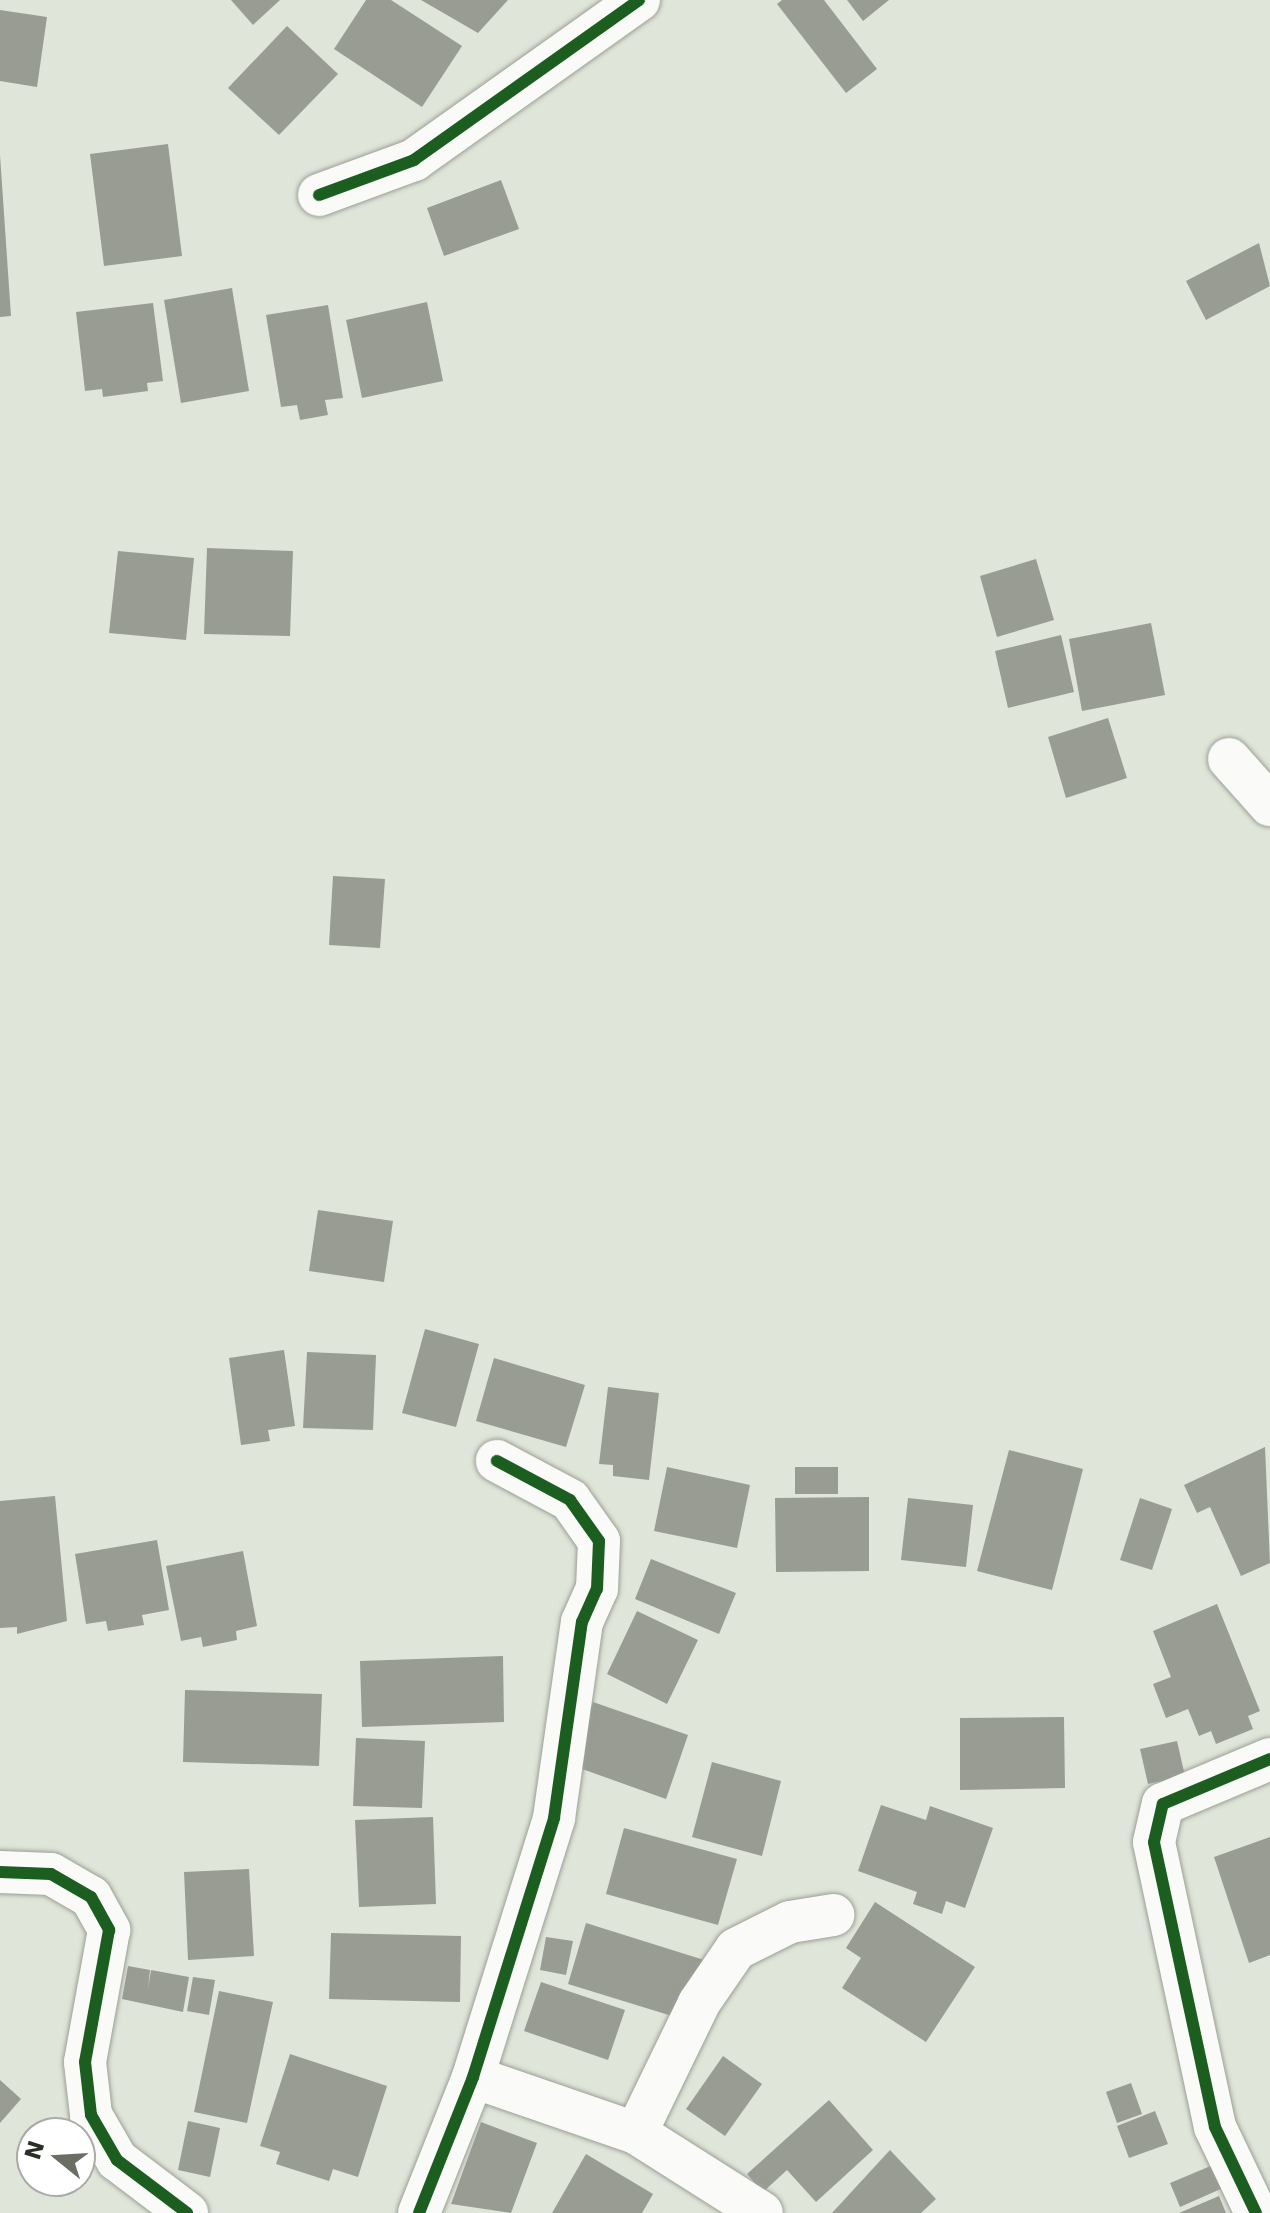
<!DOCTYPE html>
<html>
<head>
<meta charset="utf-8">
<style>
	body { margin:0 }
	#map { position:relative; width:1270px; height:2213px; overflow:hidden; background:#e0e5d9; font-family:"DejaVu Sans",sans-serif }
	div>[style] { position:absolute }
	.building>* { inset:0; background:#989c93 }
	.roads { filter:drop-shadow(0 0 2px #9b9f95) drop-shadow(0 0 2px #9b9f95) }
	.minor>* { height:42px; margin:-21px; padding:0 21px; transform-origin:21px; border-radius:21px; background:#fafbf9 }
	.cycleway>* { height:12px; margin:-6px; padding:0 6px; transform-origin:6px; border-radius:6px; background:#1b5e20 }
	span { translate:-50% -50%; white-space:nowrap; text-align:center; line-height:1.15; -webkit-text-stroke:8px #fff; paint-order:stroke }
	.north { position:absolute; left:16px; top:2117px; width:80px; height:80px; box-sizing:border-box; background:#fff; border:2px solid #aaaba8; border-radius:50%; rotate:288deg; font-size:22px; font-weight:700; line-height:32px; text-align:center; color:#2a2e25 }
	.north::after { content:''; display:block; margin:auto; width:28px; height:36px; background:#6a6e64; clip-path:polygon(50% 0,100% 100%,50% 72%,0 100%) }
</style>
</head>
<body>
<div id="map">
	<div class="building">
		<div style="clip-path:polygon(231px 0,280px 0,253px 25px)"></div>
		<div style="clip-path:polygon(366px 0,391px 0,462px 46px,422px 107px,334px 49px)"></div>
		<div style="clip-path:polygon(421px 0,508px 0,478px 33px)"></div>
		<div style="clip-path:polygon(782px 0,824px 0,877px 69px,846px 93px,777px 4px)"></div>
		<div style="clip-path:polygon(847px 0,889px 0,863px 21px)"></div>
		<div style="clip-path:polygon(0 10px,47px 17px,37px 87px,0 81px)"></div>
		<div style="clip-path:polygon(287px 26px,338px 74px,279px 135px,228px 88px)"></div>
		<div style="clip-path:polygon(168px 144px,182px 256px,104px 266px,90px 154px)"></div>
		<div style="clip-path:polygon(0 155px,11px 316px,0 317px)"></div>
		<div style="clip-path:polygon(501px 180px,519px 229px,444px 256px,427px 208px)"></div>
		<div style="clip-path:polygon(1259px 243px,1270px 286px,1206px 320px,1186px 281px)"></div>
		<div style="clip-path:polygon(232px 288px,249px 391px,181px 403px,164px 300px)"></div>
		<div style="clip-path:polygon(427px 302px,443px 381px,362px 398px,346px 320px)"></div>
		<div style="clip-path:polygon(153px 303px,163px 381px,147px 383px,148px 391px,103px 397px,102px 389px,85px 391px,76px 312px)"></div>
		<div style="clip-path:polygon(328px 305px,343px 398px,325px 400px,328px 415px,300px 420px,297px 405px,281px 407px,266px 315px)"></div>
		<div style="clip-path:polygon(207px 548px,293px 551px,290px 636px,204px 634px)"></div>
		<div style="clip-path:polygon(118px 551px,194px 558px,186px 640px,109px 633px)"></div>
		<div style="clip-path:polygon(1036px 559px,1054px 620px,997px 637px,980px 576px)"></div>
		<div style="clip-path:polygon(1151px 623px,1165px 695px,1082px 711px,1069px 639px)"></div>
		<div style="clip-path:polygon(1061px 635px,1074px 692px,1008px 708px,995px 651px)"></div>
		<div style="clip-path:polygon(1108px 718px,1127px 778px,1066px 798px,1048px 737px)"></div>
		<div style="clip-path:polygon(333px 876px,385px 879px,380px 948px,329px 945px)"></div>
		<div style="clip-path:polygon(318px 1210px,393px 1221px,384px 1282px,309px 1271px)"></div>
		<div style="clip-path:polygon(425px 1329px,479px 1344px,456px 1427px,402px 1413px)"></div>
		<div style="clip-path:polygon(284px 1350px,295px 1426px,268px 1430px,270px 1441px,241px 1445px,229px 1358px)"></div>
		<div style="clip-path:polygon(307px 1352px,376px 1355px,373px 1430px,303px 1428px)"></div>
		<div style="clip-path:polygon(494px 1358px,585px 1385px,566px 1447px,476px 1421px)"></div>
		<div style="clip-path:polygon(608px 1387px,659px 1393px,649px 1480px,613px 1476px,613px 1465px,599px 1464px)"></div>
		<div style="clip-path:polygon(1265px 1447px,1270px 1563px,1241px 1576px,1210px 1507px,1197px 1513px,1184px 1485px)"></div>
		<div style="clip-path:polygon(1009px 1450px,1083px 1469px,1052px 1590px,977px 1571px)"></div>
		<div style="clip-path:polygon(667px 1467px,750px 1485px,737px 1548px,654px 1531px)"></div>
		<div style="clip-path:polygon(795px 1467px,838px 1467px,838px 1494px,795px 1494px)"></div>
		<div style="clip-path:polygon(55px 1496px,67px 1621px,17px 1634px,17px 1627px,0 1628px,0 1501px)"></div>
		<div style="clip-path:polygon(869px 1497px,869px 1571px,776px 1572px,775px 1498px)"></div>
		<div style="clip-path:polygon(908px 1498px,973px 1505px,966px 1567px,901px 1560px)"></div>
		<div style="clip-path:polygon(1140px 1498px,1172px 1509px,1152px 1570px,1120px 1560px)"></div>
		<div style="clip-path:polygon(157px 1540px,169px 1610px,142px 1615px,144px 1625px,108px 1631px,106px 1621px,86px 1624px,75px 1554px)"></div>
		<div style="clip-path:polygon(243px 1551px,257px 1626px,236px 1631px,237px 1640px,203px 1647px,201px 1637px,181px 1641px,166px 1566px)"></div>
		<div style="clip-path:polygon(651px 1559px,736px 1593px,719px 1634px,635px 1599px)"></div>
		<div style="clip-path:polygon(1217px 1604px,1260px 1711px,1248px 1716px,1253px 1729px,1216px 1744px,1211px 1731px,1199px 1736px,1188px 1709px,1166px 1718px,1153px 1684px,1171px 1677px,1153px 1631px)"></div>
		<div style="clip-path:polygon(637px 1611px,698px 1640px,667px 1704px,607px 1674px)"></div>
		<div style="clip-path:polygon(503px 1656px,504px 1722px,362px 1727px,360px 1661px)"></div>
		<div style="clip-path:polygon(185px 1690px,322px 1694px,319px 1766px,183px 1762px)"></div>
		<div style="clip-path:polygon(593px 1702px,688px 1735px,666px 1799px,571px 1765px)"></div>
		<div style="clip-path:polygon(1064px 1717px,1065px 1788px,960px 1790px,960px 1718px)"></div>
		<div style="clip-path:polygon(356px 1738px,425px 1741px,422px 1808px,353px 1806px)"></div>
		<div style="clip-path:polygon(1177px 1741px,1185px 1776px,1148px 1784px,1140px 1749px)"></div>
		<div style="clip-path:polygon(712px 1762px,781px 1781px,762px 1856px,692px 1837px)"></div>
		<div style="clip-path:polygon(881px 1805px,926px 1820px,930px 1806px,993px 1828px,965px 1908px,946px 1901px,942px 1914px,913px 1904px,917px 1892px,858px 1871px)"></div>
		<div style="clip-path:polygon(433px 1817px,436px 1904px,359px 1907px,355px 1820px)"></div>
		<div style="clip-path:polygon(624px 1828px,737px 1859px,718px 1925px,606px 1894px)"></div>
		<div style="clip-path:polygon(1270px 1837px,1270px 1955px,1249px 1963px,1214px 1857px)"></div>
		<div style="clip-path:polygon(249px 1869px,254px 1956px,188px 1960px,184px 1872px)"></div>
		<div style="clip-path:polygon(875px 1902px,975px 1967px,926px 2042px,842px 1988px,861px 1958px,846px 1948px)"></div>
		<div style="clip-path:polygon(586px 1923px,704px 1960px,685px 2020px,568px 1984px)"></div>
		<div style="clip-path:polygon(331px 1933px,461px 1936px,460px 2002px,329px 1999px)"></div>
		<div style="clip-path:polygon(546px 1937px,573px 1941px,566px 1975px,540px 1970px)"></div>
		<div style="clip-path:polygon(128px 1966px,150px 1970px,148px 1989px,151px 1970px,189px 1977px,183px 2012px,122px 1999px)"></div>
		<div style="clip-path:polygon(193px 1977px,215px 1980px,209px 2015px,187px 2011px)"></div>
		<div style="clip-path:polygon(541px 1982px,625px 2010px,608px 2060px,524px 2031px)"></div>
		<div style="clip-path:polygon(219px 1991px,273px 2002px,247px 2123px,194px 2112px)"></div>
		<div style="clip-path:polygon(290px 2054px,387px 2086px,358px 2177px,333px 2169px,329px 2181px,276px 2164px,280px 2152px,260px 2146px)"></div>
		<div style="clip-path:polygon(723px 2056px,762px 2084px,725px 2136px,686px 2109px)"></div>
		<div style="clip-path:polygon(0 2080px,21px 2099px,0 2123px)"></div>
		<div style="clip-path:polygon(1131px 2083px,1142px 2114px,1117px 2123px,1106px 2092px)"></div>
		<div style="clip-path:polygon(829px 2100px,873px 2150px,816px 2202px,787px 2170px,763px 2192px,747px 2174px)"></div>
		<div style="clip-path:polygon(1155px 2111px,1168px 2144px,1129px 2158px,1117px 2126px)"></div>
		<div style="clip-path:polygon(188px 2121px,220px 2128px,210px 2177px,178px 2170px)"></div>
		<div style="clip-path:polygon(481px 2122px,537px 2143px,511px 2213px,451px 2204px)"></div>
		<div style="clip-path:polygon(890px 2150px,936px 2199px,921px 2213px,832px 2213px)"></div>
		<div style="clip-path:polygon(586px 2154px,653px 2194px,642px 2213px,552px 2213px)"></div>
		<div style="clip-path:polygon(1213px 2165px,1223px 2188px,1180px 2207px,1170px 2183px)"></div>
		<div style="clip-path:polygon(1219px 2196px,1226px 2213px,1179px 2213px)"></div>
	</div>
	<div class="roads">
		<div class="minor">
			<div style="left:319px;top:195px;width:101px;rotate:-20.2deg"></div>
			<div style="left:414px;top:160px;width:276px;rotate:-35.4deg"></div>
			<div style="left:1229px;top:759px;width:62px;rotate:48.3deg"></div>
			<div style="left:0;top:1872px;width:51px;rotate:2.2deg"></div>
			<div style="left:51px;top:1874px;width:46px;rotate:29.9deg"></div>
			<div style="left:91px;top:1897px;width:38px;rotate:61deg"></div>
			<div style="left:109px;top:1930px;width:134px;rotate:100.3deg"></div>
			<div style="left:85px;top:2062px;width:53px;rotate:83.5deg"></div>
			<div style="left:91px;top:2115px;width:52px;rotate:60deg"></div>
			<div style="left:117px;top:2160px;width:88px;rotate:37.1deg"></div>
			<div style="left:473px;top:2077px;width:172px;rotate:19deg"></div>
			<div style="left:636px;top:2133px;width:149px;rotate:32.4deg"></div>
			<div style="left:636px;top:2133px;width:144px;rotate:-64.1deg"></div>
			<div style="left:699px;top:2003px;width:65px;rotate:-55.6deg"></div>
			<div style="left:736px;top:1949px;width:60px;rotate:-26.6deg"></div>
			<div style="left:790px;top:1922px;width:44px;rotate:-9.2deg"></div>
			<div style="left:419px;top:2213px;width:146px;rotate:-68.3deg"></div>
			<div style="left:473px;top:2077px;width:271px;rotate:-72.6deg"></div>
			<div style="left:554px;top:1818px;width:198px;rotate:-81.9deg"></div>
			<div style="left:582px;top:1622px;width:36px;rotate:-66deg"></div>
			<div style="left:597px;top:1589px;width:48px;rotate:-87.6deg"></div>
			<div style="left:599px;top:1541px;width:50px;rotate:-125.3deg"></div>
			<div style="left:570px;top:1500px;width:83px;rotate:-151.9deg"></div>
			<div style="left:1256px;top:2213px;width:95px;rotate:-115.5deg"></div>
			<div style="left:1215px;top:2127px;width:291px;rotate:-102.1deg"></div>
			<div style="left:1154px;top:1842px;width:39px;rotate:-77deg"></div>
			<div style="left:1163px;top:1804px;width:116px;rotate:-22.8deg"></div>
		</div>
	</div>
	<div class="cycleway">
		<div style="left:319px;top:195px;width:101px;rotate:-20.2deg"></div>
		<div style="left:414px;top:160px;width:276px;rotate:-35.4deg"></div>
		<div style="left:0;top:1872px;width:51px;rotate:2.2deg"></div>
		<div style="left:51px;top:1874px;width:46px;rotate:29.9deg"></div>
		<div style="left:91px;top:1897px;width:38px;rotate:61deg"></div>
		<div style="left:109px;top:1930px;width:134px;rotate:100.3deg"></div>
		<div style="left:85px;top:2062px;width:53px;rotate:83.5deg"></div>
		<div style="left:91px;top:2115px;width:52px;rotate:60deg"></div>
		<div style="left:117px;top:2160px;width:88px;rotate:37.1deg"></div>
		<div style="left:419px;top:2213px;width:146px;rotate:-68.3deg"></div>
		<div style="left:473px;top:2077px;width:271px;rotate:-72.6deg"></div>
		<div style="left:554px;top:1818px;width:198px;rotate:-81.9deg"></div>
		<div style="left:582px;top:1622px;width:36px;rotate:-66deg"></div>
		<div style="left:597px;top:1589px;width:48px;rotate:-87.6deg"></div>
		<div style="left:599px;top:1541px;width:50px;rotate:-125.3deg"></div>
		<div style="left:570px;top:1500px;width:83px;rotate:-151.9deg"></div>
		<div style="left:1256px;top:2213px;width:95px;rotate:-115.5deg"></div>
		<div style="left:1215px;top:2127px;width:291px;rotate:-102.1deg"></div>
		<div style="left:1154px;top:1842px;width:39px;rotate:-77deg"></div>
		<div style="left:1163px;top:1804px;width:116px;rotate:-22.8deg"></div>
	</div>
	<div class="north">N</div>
</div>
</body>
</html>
